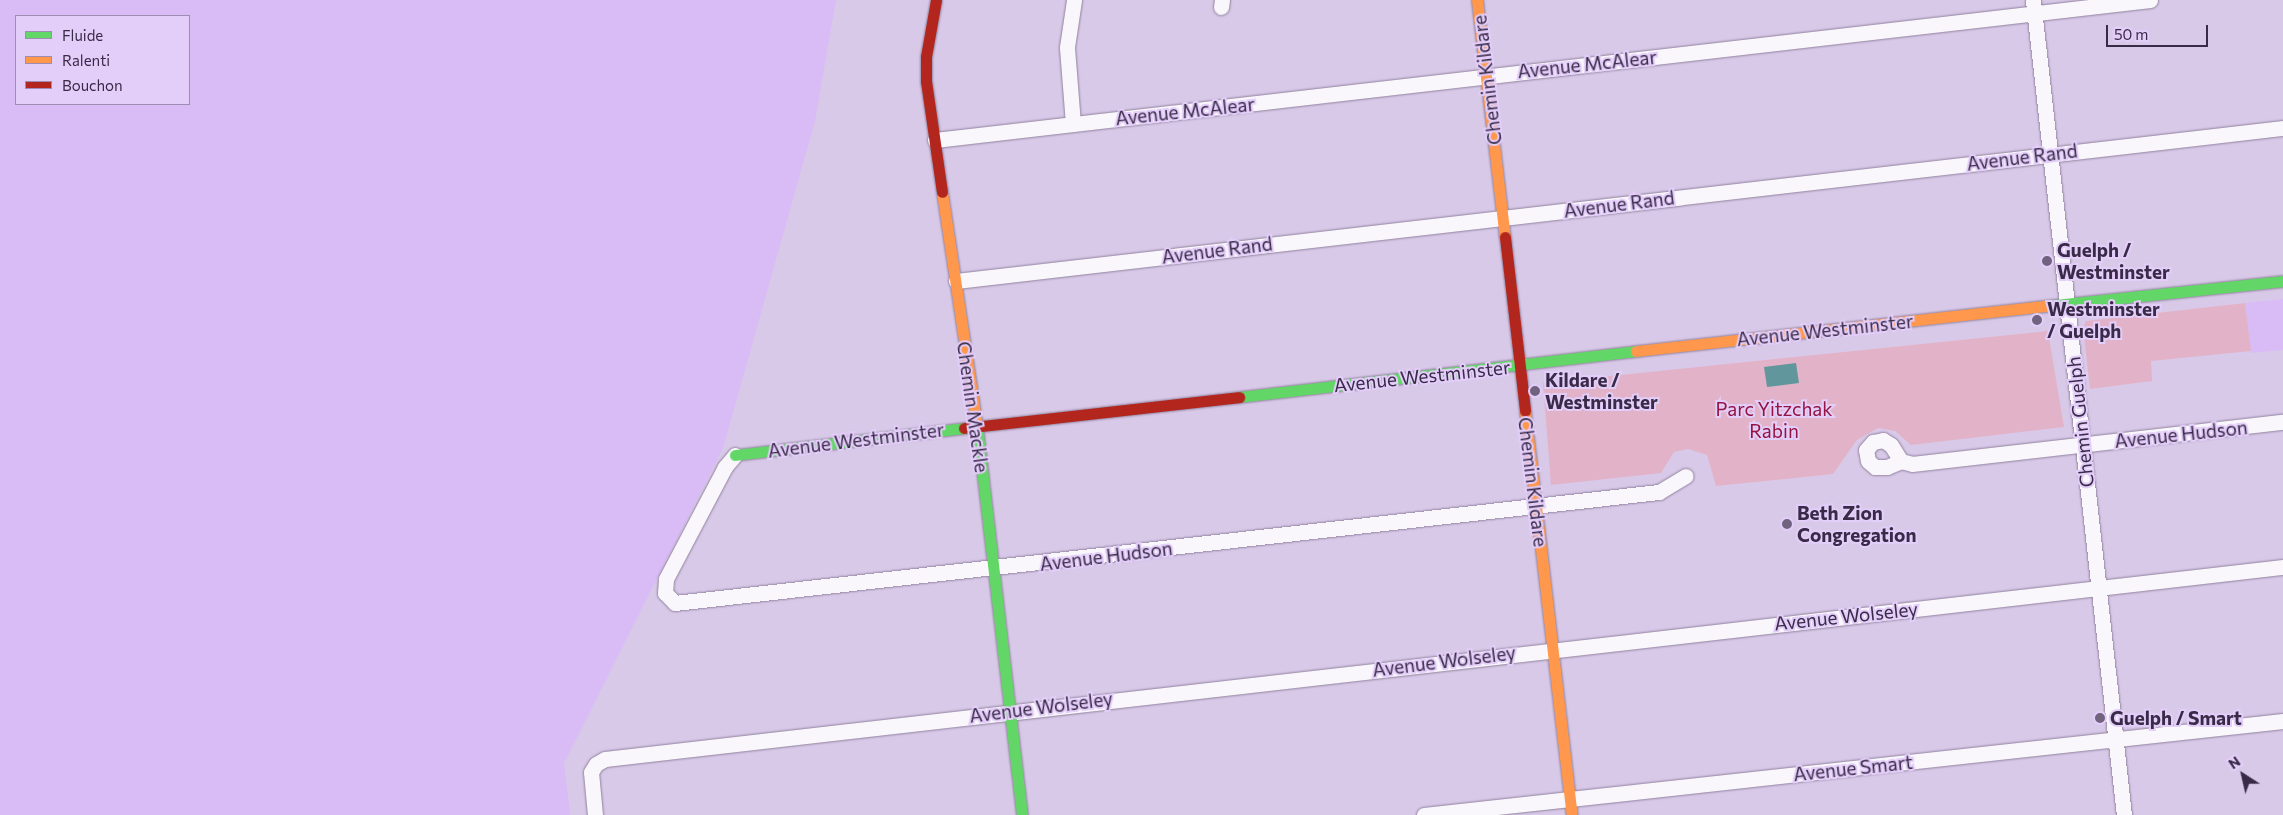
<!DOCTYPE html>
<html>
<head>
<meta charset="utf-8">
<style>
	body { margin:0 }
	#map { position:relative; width:2283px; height:815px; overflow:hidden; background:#d9c9e9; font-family:Commissioner,sans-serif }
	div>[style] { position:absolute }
	.built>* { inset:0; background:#d9bbf5 }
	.green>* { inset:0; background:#e2b3c8 }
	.water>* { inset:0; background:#61979c }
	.roads { filter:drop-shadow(0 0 1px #91839e) drop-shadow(0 0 1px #91839e) }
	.street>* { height:15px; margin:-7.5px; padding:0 7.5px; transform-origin:7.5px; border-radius:7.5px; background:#f9f7fc }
	.fast>* { height:11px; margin:-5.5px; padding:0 5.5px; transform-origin:5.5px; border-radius:5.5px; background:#63d668 }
	.slow>* { height:11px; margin:-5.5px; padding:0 5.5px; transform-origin:5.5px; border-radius:5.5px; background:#ff974d }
	.jam>* { height:11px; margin:-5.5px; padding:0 5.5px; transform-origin:5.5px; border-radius:5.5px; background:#b3261e }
	.dots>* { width:14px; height:14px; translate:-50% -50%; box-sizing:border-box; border:2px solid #e3cdf9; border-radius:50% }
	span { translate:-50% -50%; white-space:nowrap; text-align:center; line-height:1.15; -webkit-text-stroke:4px #e3cdf9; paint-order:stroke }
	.street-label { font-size:19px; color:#392a47 }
	.poi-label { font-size:19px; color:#392a47; font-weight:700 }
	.left { translate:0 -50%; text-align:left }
	.park-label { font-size:19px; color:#951340 }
	.legend { position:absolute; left:15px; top:15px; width:175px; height:90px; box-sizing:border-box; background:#e3cdf9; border:1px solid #9f8cb2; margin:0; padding:6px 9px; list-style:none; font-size:15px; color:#392a47 }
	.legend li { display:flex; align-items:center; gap:10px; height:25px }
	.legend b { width:25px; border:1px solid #9f8cb2 }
	.north { position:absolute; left:2218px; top:750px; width:50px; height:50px; -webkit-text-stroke:4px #e3cdf9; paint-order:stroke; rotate:325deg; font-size:14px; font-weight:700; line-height:20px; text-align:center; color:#392a47 }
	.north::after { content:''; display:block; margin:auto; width:18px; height:22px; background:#392a47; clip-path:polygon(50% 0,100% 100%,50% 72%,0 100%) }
	.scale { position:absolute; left:2106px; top:25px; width:102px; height:22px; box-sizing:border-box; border:2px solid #392a47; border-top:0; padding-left:6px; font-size:15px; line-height:18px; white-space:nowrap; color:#392a47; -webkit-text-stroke:4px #e3cdf9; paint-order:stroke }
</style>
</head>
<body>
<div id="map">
	<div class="built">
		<div style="clip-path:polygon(evenodd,0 0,836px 0,815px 121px,723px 448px,564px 763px,570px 815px,0 815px,0 0,189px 16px,189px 104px,16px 104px,16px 16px,189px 16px)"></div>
		<div style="clip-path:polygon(2283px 299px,2283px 350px,2251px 353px,2245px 303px)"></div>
	</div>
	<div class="green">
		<div style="clip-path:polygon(2245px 303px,2251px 351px,2151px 361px,2152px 381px,2090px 389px,2083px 327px,2086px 321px)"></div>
		<div style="clip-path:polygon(2048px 331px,2064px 427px,1911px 445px,1895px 431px,1878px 428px,1857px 440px,1833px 474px,1716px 486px,1707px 455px,1688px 449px,1674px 452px,1661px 473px,1551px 485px,1543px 383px)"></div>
	</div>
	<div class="water">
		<div style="clip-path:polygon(1796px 363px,1799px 383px,1767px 387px,1764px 367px)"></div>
	</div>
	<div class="roads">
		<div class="street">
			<div style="left:2033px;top:0;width:820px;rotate:83.63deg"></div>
			<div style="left:1221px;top:7px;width:7px;rotate:-82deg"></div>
			<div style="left:1073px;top:124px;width:77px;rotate:-94.5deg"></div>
			<div style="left:1067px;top:47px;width:48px;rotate:-81.5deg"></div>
			<div style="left:935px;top:140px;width:1223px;rotate:-6.57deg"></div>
			<div style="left:956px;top:281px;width:1336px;rotate:-6.58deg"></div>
			<div style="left:735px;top:455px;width:16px;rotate:130deg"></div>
			<div style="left:725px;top:467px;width:127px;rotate:117.8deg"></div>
			<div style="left:666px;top:579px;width:14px;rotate:94deg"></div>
			<div style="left:665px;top:593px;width:14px;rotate:45deg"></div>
			<div style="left:675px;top:603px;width:990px;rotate:-6.44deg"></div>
			<div style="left:1659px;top:492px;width:31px;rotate:-31deg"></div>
			<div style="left:1901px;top:461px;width:15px;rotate:157deg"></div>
			<div style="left:1887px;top:467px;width:12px;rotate:180deg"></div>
			<div style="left:1875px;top:467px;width:9px;rotate:-139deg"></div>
			<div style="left:1868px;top:461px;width:11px;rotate:-100deg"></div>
			<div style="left:1866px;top:450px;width:11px;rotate:-49deg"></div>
			<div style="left:1873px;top:442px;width:10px;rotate:-11deg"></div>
			<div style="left:1883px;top:440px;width:9px;rotate:32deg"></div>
			<div style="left:1891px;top:445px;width:19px;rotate:58deg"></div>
			<div style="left:1901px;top:461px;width:11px;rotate:15deg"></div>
			<div style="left:1912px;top:464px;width:373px;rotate:-6.5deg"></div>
			<div style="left:595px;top:815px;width:43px;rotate:-95.3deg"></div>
			<div style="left:591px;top:772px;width:9px;rotate:-58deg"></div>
			<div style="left:596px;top:764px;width:10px;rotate:-29deg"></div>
			<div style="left:605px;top:759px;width:1689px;rotate:-6.53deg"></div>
			<div style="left:1424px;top:815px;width:864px;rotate:-6.25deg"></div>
		</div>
		<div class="fast">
			<div style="left:2046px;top:306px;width:238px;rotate:-6deg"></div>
			<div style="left:1239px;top:397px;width:400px;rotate:-6.6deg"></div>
			<div style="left:977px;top:426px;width:392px;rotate:83.4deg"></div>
			<div style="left:735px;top:455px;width:231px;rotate:-6.7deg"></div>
		</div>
		<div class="slow">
			<div style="left:1477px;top:0;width:239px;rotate:83.3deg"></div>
			<div style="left:942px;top:192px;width:237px;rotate:81.5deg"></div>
			<div style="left:1636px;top:351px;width:412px;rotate:-6.3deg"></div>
			<div style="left:1525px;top:411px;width:407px;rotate:83.4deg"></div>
		</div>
		<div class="jam">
			<div style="left:936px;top:0;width:58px;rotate:100deg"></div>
			<div style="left:926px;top:57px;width:24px;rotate:90deg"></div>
			<div style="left:926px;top:81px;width:112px;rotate:81.8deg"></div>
			<div style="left:1505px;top:237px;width:175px;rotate:83.4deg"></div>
			<div style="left:964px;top:428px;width:277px;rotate:-6.4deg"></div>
		</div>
	</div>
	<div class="dots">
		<div style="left:2047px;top:261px;background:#716280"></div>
		<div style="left:2037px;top:320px;background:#716280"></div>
		<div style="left:1535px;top:391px;background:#716280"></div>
		<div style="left:1787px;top:524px;background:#716280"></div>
		<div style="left:2100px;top:718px;background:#716280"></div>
	</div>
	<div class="street-label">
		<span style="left:1587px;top:64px;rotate:-6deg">Avenue McAlear</span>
		<span style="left:1487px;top:80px;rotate:-97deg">Chemin Kildare</span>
		<span style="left:1185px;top:111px;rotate:-6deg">Avenue McAlear</span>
		<span style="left:2022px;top:157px;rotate:-7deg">Avenue Rand</span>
		<span style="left:1619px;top:204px;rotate:-7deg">Avenue Rand</span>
		<span style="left:1217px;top:250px;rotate:-7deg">Avenue Rand</span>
		<span style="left:1825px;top:330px;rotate:-6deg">Avenue Westminster</span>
		<span style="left:1422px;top:376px;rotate:-6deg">Avenue Westminster</span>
		<span style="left:973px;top:407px;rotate:82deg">Chemin Mackle</span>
		<span style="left:2080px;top:422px;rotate:-96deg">Chemin Guelph</span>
		<span style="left:2181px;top:434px;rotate:-6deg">Avenue Hudson</span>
		<span style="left:856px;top:440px;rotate:-7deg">Avenue Westminster</span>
		<span style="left:1533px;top:482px;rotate:83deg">Chemin Kildare</span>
		<span style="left:1106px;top:556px;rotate:-7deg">Avenue Hudson</span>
		<span style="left:1846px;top:616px;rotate:-6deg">Avenue Wolseley</span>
		<span style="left:1444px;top:661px;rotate:-7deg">Avenue Wolseley</span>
		<span style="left:1041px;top:707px;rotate:-7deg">Avenue Wolseley</span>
		<span style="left:1853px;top:768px;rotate:-6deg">Avenue Smart</span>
	</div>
	<div class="poi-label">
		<span class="left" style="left:2057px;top:261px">Guelph /<br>Westminster</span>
		<span class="left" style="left:2047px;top:320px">Westminster<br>/ Guelph</span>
		<span class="left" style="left:1545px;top:391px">Kildare /<br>Westminster</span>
		<span class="left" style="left:1797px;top:524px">Beth Zion<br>Congregation</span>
		<span class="left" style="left:2110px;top:718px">Guelph / Smart</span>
	</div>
	<div class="park-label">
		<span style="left:1774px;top:420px">Parc Yitzchak<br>Rabin</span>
	</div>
	<ul class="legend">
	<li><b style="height:6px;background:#63d668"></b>Fluide</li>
	<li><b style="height:6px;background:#ff974d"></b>Ralenti</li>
	<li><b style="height:6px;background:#b3261e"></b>Bouchon</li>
	</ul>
	<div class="north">N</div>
	<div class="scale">50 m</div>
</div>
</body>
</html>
